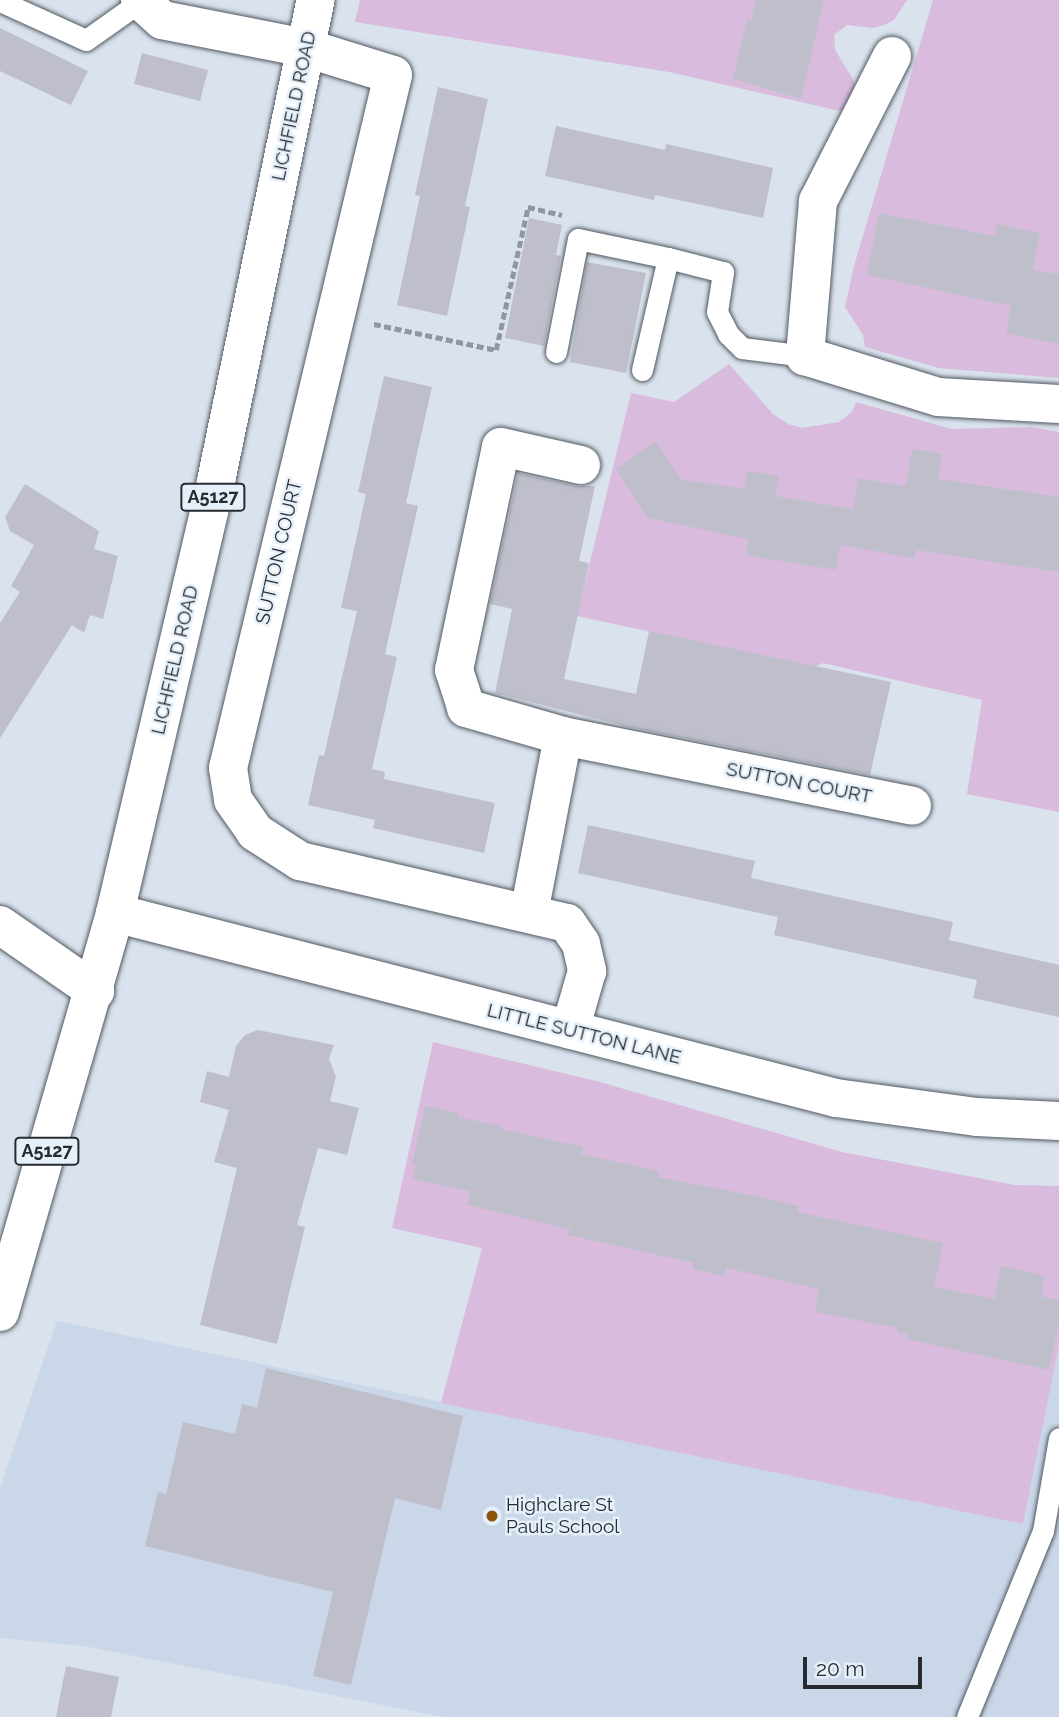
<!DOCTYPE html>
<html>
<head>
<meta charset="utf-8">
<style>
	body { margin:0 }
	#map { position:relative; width:1059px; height:1717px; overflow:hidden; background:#d9e2ed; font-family:Raleway,sans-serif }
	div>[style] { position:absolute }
	.built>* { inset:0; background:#c9d7e8 }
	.green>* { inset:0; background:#d9bbde }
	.building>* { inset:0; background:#bfbfcb }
	.path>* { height:4.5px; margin-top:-2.25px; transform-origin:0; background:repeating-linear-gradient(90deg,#90979f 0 7px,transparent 0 10.5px) }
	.roads { filter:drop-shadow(0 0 2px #515962) drop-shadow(0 0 2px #515962) }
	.lane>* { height:21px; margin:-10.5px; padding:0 10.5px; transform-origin:10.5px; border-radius:10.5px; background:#fff }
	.street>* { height:38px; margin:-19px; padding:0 19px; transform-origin:19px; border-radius:19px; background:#fff }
	.primary>* { height:38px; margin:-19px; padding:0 19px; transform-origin:19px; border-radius:19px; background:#fff }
	.dots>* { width:19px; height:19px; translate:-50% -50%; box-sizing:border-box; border:4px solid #e6f0fa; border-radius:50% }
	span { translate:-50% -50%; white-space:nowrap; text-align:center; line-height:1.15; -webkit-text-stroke:5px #e6f0fa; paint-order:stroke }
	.shield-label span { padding:2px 5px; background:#e6f0fa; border:2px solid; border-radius:5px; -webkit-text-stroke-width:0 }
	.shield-label { font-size:18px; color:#272b2f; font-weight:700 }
	.street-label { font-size:19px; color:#272b2f }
	.poi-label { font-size:19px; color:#272b2f }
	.left { translate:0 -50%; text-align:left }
	.scale { position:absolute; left:803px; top:1657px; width:119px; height:32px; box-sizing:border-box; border:4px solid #272b2f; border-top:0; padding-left:9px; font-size:21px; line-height:24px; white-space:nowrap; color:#272b2f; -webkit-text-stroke:5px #e6f0fa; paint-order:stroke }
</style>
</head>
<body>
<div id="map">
	<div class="built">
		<div style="clip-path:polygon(57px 1321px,1023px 1524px,1059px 1345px,1059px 1717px,443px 1717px,84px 1646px,0 1638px,0 1488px)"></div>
	</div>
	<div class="green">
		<div style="clip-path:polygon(360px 0,907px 0,894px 20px,884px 25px,873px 28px,847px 25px,834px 35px,835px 50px,854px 81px,855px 96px,849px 113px,669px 72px,355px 22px)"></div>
		<div style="clip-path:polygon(933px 0,1059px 0,1059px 378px,939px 368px,865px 347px,863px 335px,845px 307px,854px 266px)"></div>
		<div style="clip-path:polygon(729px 364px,773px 414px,788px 424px,802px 428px,839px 422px,852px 412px,856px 402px,952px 429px,1032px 427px,1059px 432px,1059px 812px,967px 794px,982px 700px,823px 663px,814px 667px,577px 616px,631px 393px,674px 402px)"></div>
		<div style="clip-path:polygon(433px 1042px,600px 1082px,842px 1152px,1015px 1185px,1059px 1186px,1059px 1345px,1023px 1524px,441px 1403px,482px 1248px,392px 1228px)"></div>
	</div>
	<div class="building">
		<div style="clip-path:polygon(756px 0,824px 0,801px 99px,733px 79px,747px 19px,751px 20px)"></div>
		<div style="clip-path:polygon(0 28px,88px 71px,71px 105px,0 71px)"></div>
		<div style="clip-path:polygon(142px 53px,208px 70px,200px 101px,134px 84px)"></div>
		<div style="clip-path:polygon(438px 87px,488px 99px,465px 206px,470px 207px,447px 316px,397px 305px,420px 196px,415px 195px)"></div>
		<div style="clip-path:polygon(556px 126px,665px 150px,666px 144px,773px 168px,763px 218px,655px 195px,654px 200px,545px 176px)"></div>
		<div style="clip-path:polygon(879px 213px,995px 236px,997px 224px,1040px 233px,1033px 270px,1059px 274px,1059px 344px,1006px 333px,1011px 306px,867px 275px)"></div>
		<div style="clip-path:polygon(529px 218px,562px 225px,556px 255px,561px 256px,544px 346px,505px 338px)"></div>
		<div style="clip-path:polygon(587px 262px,646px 273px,626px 373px,570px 362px)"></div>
		<div style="clip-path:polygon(384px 376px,432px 387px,406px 503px,418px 506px,385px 654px,397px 657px,372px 769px,385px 772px,384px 779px,495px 803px,484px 853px,373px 828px,375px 820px,308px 805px,319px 755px,324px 756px,357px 611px,341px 608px,366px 494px,358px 492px)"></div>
		<div style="clip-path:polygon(656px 441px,680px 479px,744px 489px,747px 471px,779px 476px,775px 496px,853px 509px,858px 478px,906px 486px,912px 449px,942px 454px,938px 479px,1059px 497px,1059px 572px,916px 550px,914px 558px,840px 545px,836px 570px,746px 555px,748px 539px,648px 518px,616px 469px)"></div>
		<div style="clip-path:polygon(518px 473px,576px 486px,595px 486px,579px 561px,589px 563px,564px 679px,636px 694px,649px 631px,891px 682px,870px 775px,629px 727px,495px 693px,512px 609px,490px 604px)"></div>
		<div style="clip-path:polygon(25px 484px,99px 531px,94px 549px,118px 556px,103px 619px,90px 615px,84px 633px,72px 625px,0 738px,0 623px,20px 592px,11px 586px,34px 545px,10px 531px,5px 517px)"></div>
		<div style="clip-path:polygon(588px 825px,755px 861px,751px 878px,953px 922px,949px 940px,1059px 965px,1059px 1017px,973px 998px,977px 980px,774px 935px,778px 917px,578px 873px)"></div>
		<div style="clip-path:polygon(258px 1030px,334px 1045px,329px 1059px,336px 1077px,330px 1101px,359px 1108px,347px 1155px,318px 1148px,297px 1225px,305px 1227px,277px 1344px,200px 1325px,237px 1168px,214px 1162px,229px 1110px,200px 1102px,207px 1071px,229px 1077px,236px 1046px,245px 1035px)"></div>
		<div style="clip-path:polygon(425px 1106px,459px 1113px,458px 1117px,501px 1126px,501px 1129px,583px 1147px,581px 1154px,659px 1171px,658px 1177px,751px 1195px,799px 1206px,797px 1212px,943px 1243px,934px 1287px,994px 1299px,1001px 1266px,1045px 1276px,1041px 1296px,1059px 1300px,1059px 1324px,1049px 1370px,906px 1339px,907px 1334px,897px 1332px,898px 1328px,815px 1312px,819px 1289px,726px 1268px,724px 1276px,692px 1269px,694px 1263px,568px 1235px,570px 1229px,467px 1205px,470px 1191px,413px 1179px,416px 1165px,412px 1165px)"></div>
		<div style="clip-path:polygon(266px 1368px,463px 1416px,441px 1510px,395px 1498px,351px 1685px,313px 1676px,333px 1592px,145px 1546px,158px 1492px,166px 1494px,183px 1422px,235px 1434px,242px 1404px,257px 1408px)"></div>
		<div style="clip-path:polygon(66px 1666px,119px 1677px,111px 1717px,56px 1717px)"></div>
	</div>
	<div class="path">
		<div style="left:374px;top:324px;width:125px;rotate:12deg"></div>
		<div style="left:496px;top:350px;width:147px;rotate:-77.4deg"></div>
		<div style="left:528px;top:207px;width:35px;rotate:13deg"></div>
	</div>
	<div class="roads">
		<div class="lane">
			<div style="left:0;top:1px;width:94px;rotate:24.4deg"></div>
			<div style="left:86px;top:40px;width:67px;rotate:-35.3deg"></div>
			<div style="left:668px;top:258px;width:57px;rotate:14.3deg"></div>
			<div style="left:723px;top:272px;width:40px;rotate:98.5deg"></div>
			<div style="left:717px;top:312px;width:25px;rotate:63deg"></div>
			<div style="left:728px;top:334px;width:20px;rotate:45deg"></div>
			<div style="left:742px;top:348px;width:64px;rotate:7.2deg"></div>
			<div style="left:556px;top:352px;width:115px;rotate:-79deg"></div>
			<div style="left:578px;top:239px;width:92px;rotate:11.9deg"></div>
			<div style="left:668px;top:258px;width:115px;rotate:103.1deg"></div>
			<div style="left:967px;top:1717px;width:201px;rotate:-67.8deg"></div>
			<div style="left:1043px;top:1531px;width:94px;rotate:-80.2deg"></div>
		</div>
		<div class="street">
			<div style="left:140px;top:0;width:30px;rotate:42deg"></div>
			<div style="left:162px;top:20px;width:147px;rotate:11deg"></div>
			<div style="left:306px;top:48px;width:91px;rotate:17.2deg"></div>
			<div style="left:393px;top:75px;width:712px;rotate:103.39deg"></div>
			<div style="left:228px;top:768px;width:32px;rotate:81deg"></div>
			<div style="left:233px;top:800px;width:39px;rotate:55deg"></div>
			<div style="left:255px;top:832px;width:54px;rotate:32.8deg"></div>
			<div style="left:300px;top:861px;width:274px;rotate:13.1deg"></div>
			<div style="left:567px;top:923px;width:25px;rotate:56deg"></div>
			<div style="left:581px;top:944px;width:28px;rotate:77deg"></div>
			<div style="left:587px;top:971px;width:61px;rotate:106.1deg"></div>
			<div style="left:892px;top:56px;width:163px;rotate:117deg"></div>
			<div style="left:818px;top:201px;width:156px;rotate:94.8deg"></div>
			<div style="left:805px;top:356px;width:139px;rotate:17.1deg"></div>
			<div style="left:938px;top:397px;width:121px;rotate:3.3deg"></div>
			<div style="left:581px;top:465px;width:82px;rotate:-167.3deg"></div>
			<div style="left:501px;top:447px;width:228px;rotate:101.9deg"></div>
			<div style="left:454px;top:670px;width:40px;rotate:72deg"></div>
			<div style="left:466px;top:708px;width:101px;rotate:16.1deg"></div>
			<div style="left:563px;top:736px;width:356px;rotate:11.3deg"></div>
			<div style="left:115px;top:913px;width:744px;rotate:14.39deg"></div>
			<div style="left:836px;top:1098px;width:142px;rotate:7.7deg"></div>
			<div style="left:977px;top:1117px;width:82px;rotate:2.8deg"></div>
			<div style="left:529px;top:913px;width:180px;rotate:-79.1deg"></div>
			<div style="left:0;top:925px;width:116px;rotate:34.8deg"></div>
		</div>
		<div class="primary">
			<div style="left:0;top:1312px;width:415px;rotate:-73.9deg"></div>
			<div style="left:115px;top:913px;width:444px;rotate:-76.8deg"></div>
			<div style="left:216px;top:481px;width:491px;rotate:-78.3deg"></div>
		</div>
	</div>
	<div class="dots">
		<div style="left:492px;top:1516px;background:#8d550b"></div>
	</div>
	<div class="shield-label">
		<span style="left:213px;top:497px">A5127</span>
		<span style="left:47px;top:1151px">A5127</span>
	</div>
	<div class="street-label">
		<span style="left:294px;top:106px;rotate:-78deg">LICHFIELD ROAD</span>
		<span style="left:279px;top:552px;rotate:-77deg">SUTTON COURT</span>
		<span style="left:175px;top:660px;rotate:-77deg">LICHFIELD ROAD</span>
		<span style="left:799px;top:783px;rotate:11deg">SUTTON COURT</span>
		<span style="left:584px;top:1034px;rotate:14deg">LITTLE SUTTON LANE</span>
	</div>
	<div class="poi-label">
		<span class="left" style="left:506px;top:1516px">Highclare St<br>Pauls School</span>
	</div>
	<div class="scale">20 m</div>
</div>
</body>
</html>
